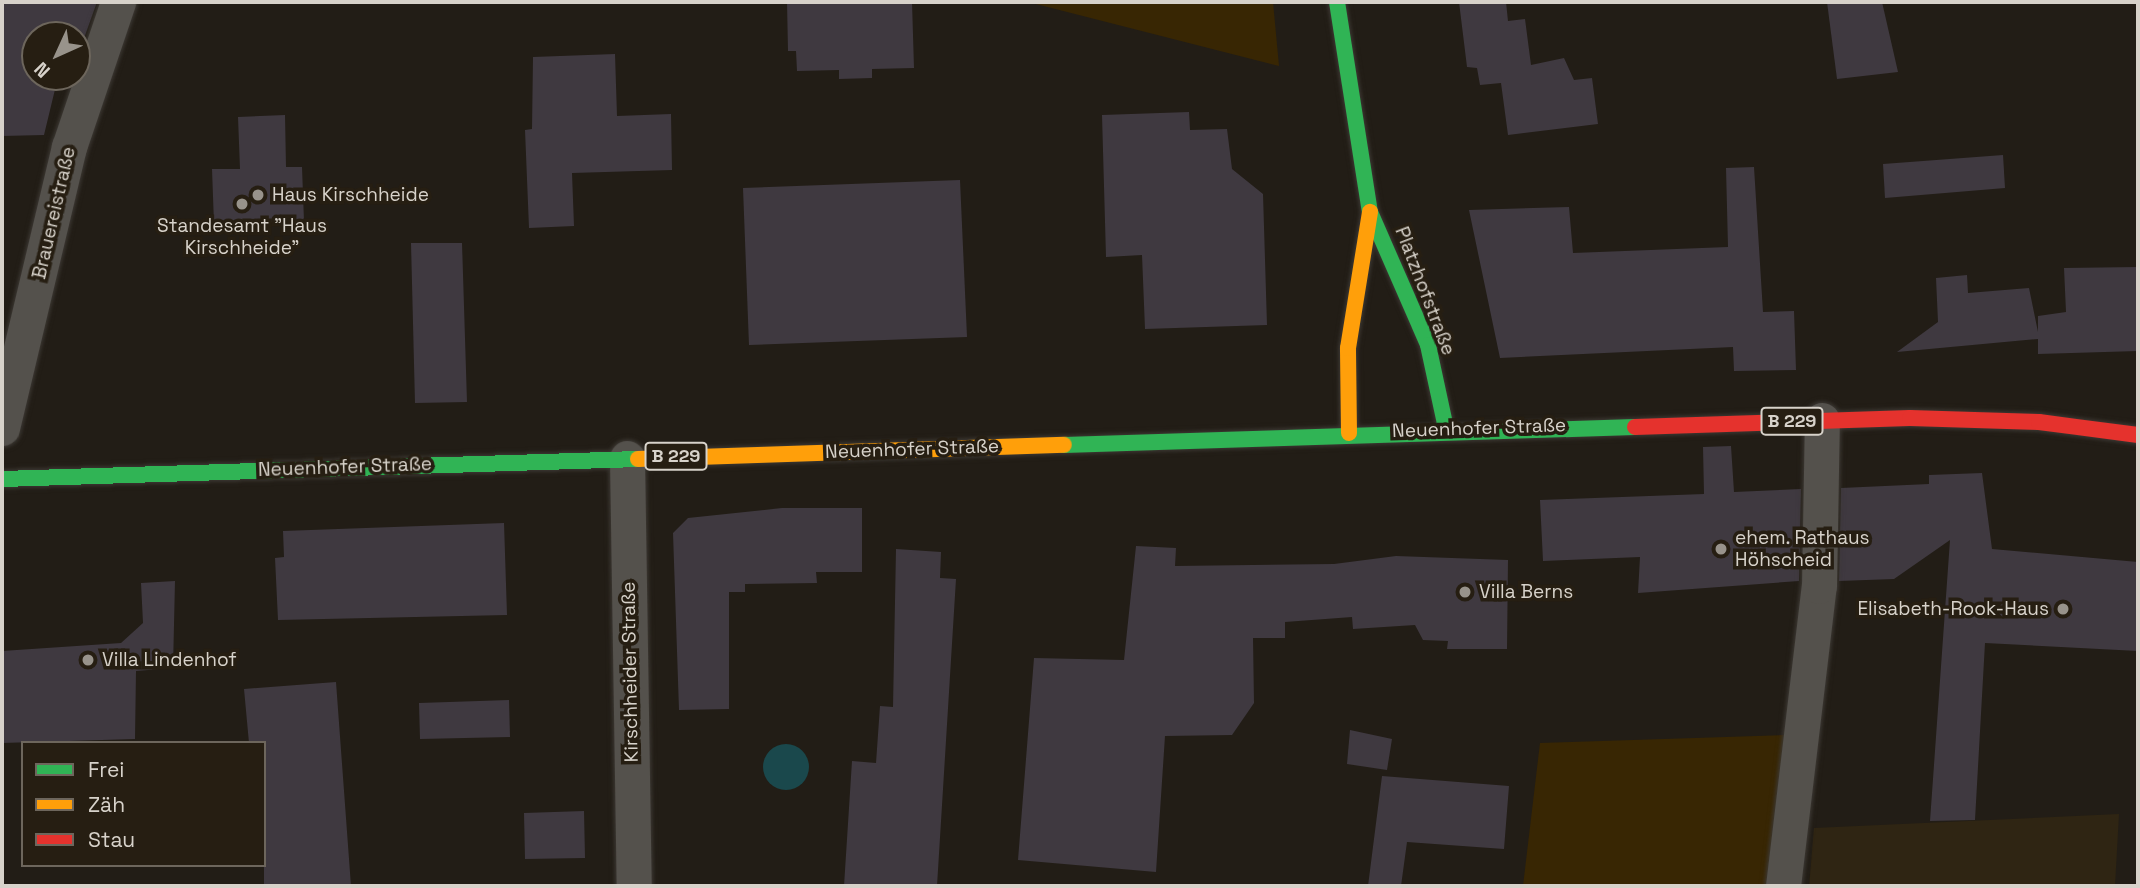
<!DOCTYPE html>
<html>
<head>
<meta charset="utf-8">
<style>
	body { margin:0 }
	#map { position:relative; width:2140px; height:888px; overflow:hidden; background:#221d16; font-family:"Space Grotesk",sans-serif }
	div>[style] { position:absolute }
	.built>* { inset:0; background:#2f2513 }
	.green>* { inset:0; background:#382603 }
	.water>* { inset:0; background:#1a484c }
	.round { border-radius:50% }
	.building>* { inset:0; background:#3f3940 }
	.roads { filter:drop-shadow(0 0 2px #3c3833) drop-shadow(0 0 2px #3c3833) }
	.street>* { height:35px; margin:-17.5px; padding:0 17.5px; transform-origin:17.5px; border-radius:17.5px; background:#54514c }
	.fast>* { height:16px; margin:-8px; padding:0 8px; transform-origin:8px; border-radius:8px; background:#30b455 }
	.slow>* { height:16px; margin:-8px; padding:0 8px; transform-origin:8px; border-radius:8px; background:#ff9f0a }
	.jam>* { height:16px; margin:-8px; padding:0 8px; transform-origin:8px; border-radius:8px; background:#e5322d }
	.dots>* { width:19px; height:19px; translate:-50% -50%; box-sizing:border-box; border:4px solid #261e12; border-radius:50% }
	span { translate:-50% -50%; white-space:nowrap; text-align:center; line-height:1.15; -webkit-text-stroke:7px #261e12; paint-order:stroke }
	.shield-label span { padding:2px 5px; background:#261e12; border:2px solid; border-radius:5px; -webkit-text-stroke-width:0 }
	.shield-label { font-size:18px; color:#d7d2ca; font-weight:700 }
	.poi-label { font-size:19px; color:#d7d2ca }
	.left { translate:0 -50%; text-align:left }
	.right { translate:-100% -50%; text-align:right }
	.street-label { font-size:19px; color:#d7d2ca }
	.frame { position:absolute; inset:0; border:4px solid #d7d2ca; pointer-events:none }
	.legend { position:absolute; left:21px; top:741px; width:245px; height:126px; box-sizing:border-box; background:#261e12; border:2px solid #6d665c; margin:0; padding:9px 12px; list-style:none; font-size:21px; color:#d7d2ca }
	.legend li { display:flex; align-items:center; gap:14px; height:35px }
	.legend b { width:35px; border:2px solid #6d665c }
	.north { position:absolute; left:21px; top:21px; width:70px; height:70px; box-sizing:border-box; background:#261e12; border:2px solid #6d665c; border-radius:50%; rotate:225deg; font-size:19px; font-weight:700; line-height:28px; text-align:center; color:#d7d2ca }
	.north::after { content:''; display:block; margin:auto; width:24px; height:32px; background:#98938b; clip-path:polygon(50% 0,100% 100%,50% 72%,0 100%) }
</style>
</head>
<body>
<div id="map">
	<div class="built">
		<div style="clip-path:polygon(2119px 814px,2115px 886px,1809px 886px,1814px 828px)"></div>
	</div>
	<div class="green">
		<div style="clip-path:polygon(1028px 2px,1273px 2px,1279px 66px)"></div>
		<div style="clip-path:polygon(1785px 735px,1768px 886px,1523px 886px,1540px 743px)"></div>
	</div>
	<div class="water">
		<div class="round" style="left:763px;top:744px;width:46px;height:46px"></div>
	</div>
	<div class="building">
		<div style="clip-path:polygon(2px 2px,97px 2px,82px 44px,77px 35px,35px 35px,35px 77px,58px 77px,44px 135px,2px 136px)"></div>
		<div style="clip-path:polygon(787px 2px,912px 2px,914px 68px,872px 69px,872px 78px,839px 79px,839px 70px,797px 71px,796px 51px,788px 51px)"></div>
		<div style="clip-path:polygon(1459px 2px,1506px 2px,1508px 21px,1525px 19px,1531px 65px,1564px 58px,1574px 80px,1592px 78px,1598px 124px,1508px 135px,1501px 83px,1480px 85px,1477px 68px,1467px 67px)"></div>
		<div style="clip-path:polygon(1827px 2px,1882px 2px,1898px 72px,1837px 79px)"></div>
		<div style="clip-path:polygon(615px 54px,617px 116px,671px 114px,672px 170px,572px 173px,574px 226px,529px 228px,525px 130px,532px 129px,533px 57px)"></div>
		<div style="clip-path:polygon(1189px 112px,1190px 130px,1227px 129px,1232px 169px,1263px 194px,1267px 325px,1145px 329px,1142px 255px,1106px 257px,1102px 115px)"></div>
		<div style="clip-path:polygon(285px 115px,286px 167px,302px 167px,304px 221px,214px 224px,212px 169px,240px 169px,238px 117px)"></div>
		<div style="clip-path:polygon(2003px 155px,2005px 188px,1885px 198px,1883px 164px)"></div>
		<div style="clip-path:polygon(1754px 167px,1763px 312px,1794px 311px,1796px 370px,1734px 371px,1733px 347px,1500px 358px,1469px 210px,1569px 207px,1573px 253px,1728px 247px,1726px 168px)"></div>
		<div style="clip-path:polygon(960px 180px,967px 337px,749px 345px,743px 188px)"></div>
		<div style="clip-path:polygon(411px 243px,462px 243px,467px 402px,415px 403px)"></div>
		<div style="clip-path:polygon(2138px 267px,2138px 351px,2038px 354px,2038px 339px,1897px 352px,1938px 322px,1936px 278px,1967px 275px,1968px 293px,2029px 288px,2038px 332px,2038px 316px,2066px 312px,2064px 268px)"></div>
		<div style="clip-path:polygon(1731px 446px,1734px 492px,1801px 489px,1799px 581px,1638px 593px,1640px 557px,1543px 561px,1540px 500px,1704px 494px,1703px 447px)"></div>
		<div style="clip-path:polygon(1982px 473px,1992px 549px,2138px 562px,2138px 651px,1985px 643px,1975px 820px,1930px 821px,1950px 540px,1894px 579px,1839px 581px,1841px 488px,1929px 484px,1929px 475px)"></div>
		<div style="clip-path:polygon(782px 508px,862px 508px,862px 572px,816px 572px,817px 583px,745px 584px,745px 592px,729px 592px,729px 709px,679px 710px,673px 533px,688px 518px)"></div>
		<div style="clip-path:polygon(504px 523px,507px 615px,278px 620px,275px 558px,284px 557px,283px 531px)"></div>
		<div style="clip-path:polygon(1136px 546px,1176px 548px,1175px 566px,1334px 564px,1396px 556px,1508px 560px,1507px 649px,1447px 649px,1448px 641px,1423px 640px,1415px 625px,1353px 629px,1352px 617px,1285px 622px,1285px 638px,1253px 638px,1254px 703px,1232px 735px,1165px 736px,1156px 872px,1018px 860px,1034px 658px,1124px 660px)"></div>
		<div style="clip-path:polygon(896px 549px,941px 552px,940px 578px,956px 579px,937px 886px,844px 886px,852px 761px,876px 763px,880px 706px,893px 707px)"></div>
		<div style="clip-path:polygon(175px 581px,173px 668px,136px 671px,135px 739px,2px 743px,2px 651px,121px 643px,143px 623px,141px 583px)"></div>
		<div style="clip-path:polygon(336px 682px,351px 886px,264px 886px,264px 743px,249px 743px,244px 689px)"></div>
		<div style="clip-path:polygon(509px 700px,510px 737px,420px 739px,419px 703px)"></div>
		<div style="clip-path:polygon(1350px 730px,1392px 739px,1387px 770px,1347px 764px)"></div>
		<div style="clip-path:polygon(1382px 776px,1509px 786px,1504px 849px,1407px 842px,1401px 886px,1368px 886px)"></div>
		<div style="clip-path:polygon(584px 811px,585px 858px,525px 859px,524px 813px)"></div>
	</div>
	<div class="roads">
		<div class="street">
			<div style="left:2px;top:428px;width:289px;rotate:-76.6deg"></div>
			<div style="left:69px;top:147px;width:153px;rotate:-71.3deg"></div>
			<div style="left:627px;top:458px;width:428px;rotate:89.1deg"></div>
			<div style="left:1783px;top:886px;width:302px;rotate:-83.2deg"></div>
			<div style="left:1819px;top:586px;width:166px;rotate:-89deg"></div>
		</div>
		<div class="fast">
			<div style="left:1337px;top:2px;width:213px;rotate:81.1deg"></div>
			<div style="left:1370px;top:212px;width:145px;rotate:66.4deg"></div>
			<div style="left:1428px;top:345px;width:85px;rotate:77.8deg"></div>
			<div style="left:1064px;top:445px;width:571px;rotate:-1.81deg"></div>
			<div style="left:2px;top:479px;width:636px;rotate:-1.8deg"></div>
		</div>
		<div class="slow">
			<div style="left:1349px;top:433px;width:85px;rotate:-90.7deg"></div>
			<div style="left:1348px;top:348px;width:138px;rotate:-80.8deg"></div>
			<div style="left:638px;top:459px;width:426px;rotate:-1.9deg"></div>
		</div>
		<div class="jam">
			<div style="left:1635px;top:427px;width:275px;rotate:-1.9deg"></div>
			<div style="left:1910px;top:418px;width:129px;rotate:1.8deg"></div>
			<div style="left:2039px;top:422px;width:100px;rotate:7.5deg"></div>
		</div>
	</div>
	<div class="dots">
		<div style="left:258px;top:195px;background:#98938b"></div>
		<div style="left:242px;top:204px;background:#98938b"></div>
		<div style="left:1721px;top:549px;background:#98938b"></div>
		<div style="left:1465px;top:592px;background:#98938b"></div>
		<div style="left:2063px;top:609px;background:#98938b"></div>
		<div style="left:88px;top:660px;background:#98938b"></div>
	</div>
	<div class="shield-label">
		<span style="left:1792px;top:421px">B 229</span>
		<span style="left:676px;top:456px">B 229</span>
	</div>
	<div class="poi-label">
		<span class="left" style="left:272px;top:195px">Haus Kirschheide</span>
		<span style="left:242px;top:237px">Standesamt "Haus<br>Kirschheide"</span>
		<span class="left" style="left:1735px;top:549px">ehem. Rathaus<br>Höhscheid</span>
		<span class="left" style="left:1479px;top:592px">Villa Berns</span>
		<span class="right" style="left:2049px;top:609px">Elisabeth-Rook-Haus</span>
		<span class="left" style="left:102px;top:660px">Villa Lindenhof</span>
	</div>
	<div class="street-label">
		<span style="left:54px;top:213px;rotate:-77deg">Brauereistraße</span>
		<span style="left:1425px;top:291px;rotate:69deg">Platzhofstraße</span>
		<span style="left:1479px;top:428px;rotate:-2deg">Neuenhofer Straße</span>
		<span style="left:912px;top:449px;rotate:-2deg">Neuenhofer Straße</span>
		<span style="left:345px;top:467px;rotate:-2deg">Neuenhofer Straße</span>
		<span style="left:630px;top:672px;rotate:-91deg">Kirschheider Straße</span>
	</div>
	<div class="frame"></div>
	<ul class="legend">
	<li><b style="height:9px;background:#30b455"></b>Frei</li>
	<li><b style="height:9px;background:#ff9f0a"></b>Zäh</li>
	<li><b style="height:9px;background:#e5322d"></b>Stau</li>
	</ul>
	<div class="north">N</div>
</div>
</body>
</html>
